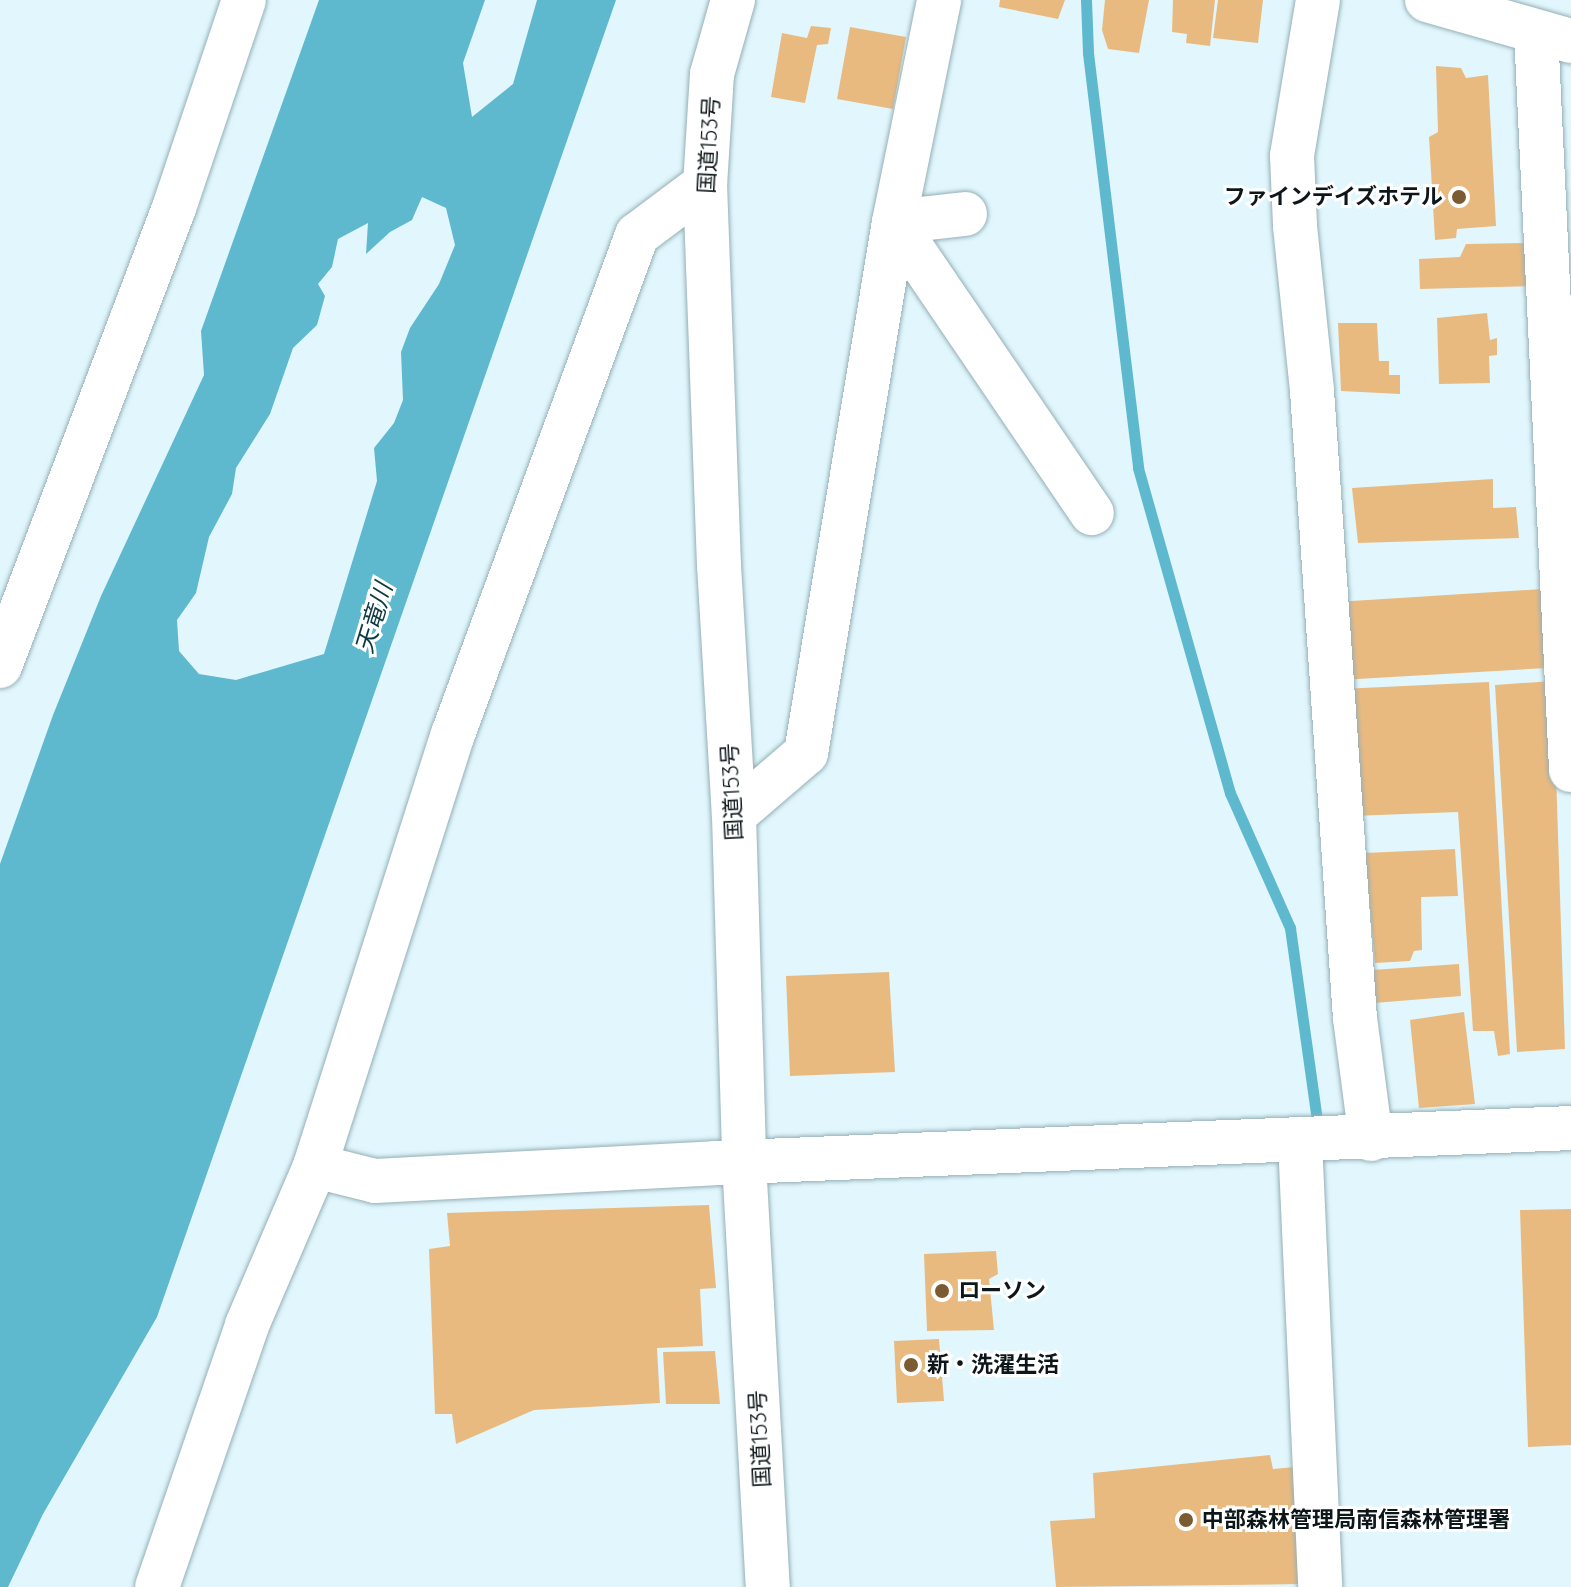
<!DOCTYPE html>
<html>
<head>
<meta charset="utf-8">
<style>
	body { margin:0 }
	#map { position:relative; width:1571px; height:1587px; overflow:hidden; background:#e1f7fd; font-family:Quicksand,"Noto Sans JP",sans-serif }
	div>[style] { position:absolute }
	.water>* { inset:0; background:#5eb9cf }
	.stream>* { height:11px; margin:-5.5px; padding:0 5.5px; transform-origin:5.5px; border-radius:5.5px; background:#5eb9cf }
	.building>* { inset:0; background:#e9ba80 }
	.roads { filter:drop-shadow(0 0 2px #95afb6) drop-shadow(0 0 2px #95afb6) }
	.minor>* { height:44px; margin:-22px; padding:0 22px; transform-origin:22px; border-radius:22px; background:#fff }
	.highway>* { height:44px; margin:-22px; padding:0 22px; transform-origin:22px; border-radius:22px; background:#fff }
	.dots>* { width:22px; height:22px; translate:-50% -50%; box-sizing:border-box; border:4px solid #fff; border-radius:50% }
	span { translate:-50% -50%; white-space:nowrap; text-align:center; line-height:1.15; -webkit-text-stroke:6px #fff; paint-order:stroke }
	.street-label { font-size:22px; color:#0d171a }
	.poi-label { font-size:22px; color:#0d171a; font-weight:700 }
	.right { translate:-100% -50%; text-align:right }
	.left { translate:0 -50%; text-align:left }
	.water-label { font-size:24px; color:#0c3841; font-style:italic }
</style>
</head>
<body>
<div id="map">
	<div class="water">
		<div style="clip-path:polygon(evenodd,319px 0,485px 0,463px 63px,472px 117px,513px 84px,537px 0,616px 0,157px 1317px,43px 1514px,8px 1587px,0 1587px,0 864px,53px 715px,101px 596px,204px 375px,201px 331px,319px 0,422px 197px,446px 208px,455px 245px,439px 284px,410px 328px,401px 352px,403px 400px,394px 423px,374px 448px,377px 481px,324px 654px,236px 680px,199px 674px,179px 651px,177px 620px,196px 593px,209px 537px,232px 494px,236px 468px,270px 414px,293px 348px,317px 325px,325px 296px,318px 284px,332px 267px,338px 239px,368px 223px,366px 254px,390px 232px,412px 220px,422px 197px)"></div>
	</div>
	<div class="stream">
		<div style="left:1086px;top:0;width:53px;rotate:87.8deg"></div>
		<div style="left:1088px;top:53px;width:418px;rotate:83.1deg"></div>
		<div style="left:1138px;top:468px;width:338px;rotate:74.2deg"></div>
		<div style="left:1230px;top:793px;width:148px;rotate:66deg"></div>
		<div style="left:1290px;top:928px;width:193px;rotate:82deg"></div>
	</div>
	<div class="building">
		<div style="clip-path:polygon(1000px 0,1065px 0,1058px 19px,999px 7px)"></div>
		<div style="clip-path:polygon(1105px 0,1149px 0,1139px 53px,1108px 49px,1102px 30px)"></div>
		<div style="clip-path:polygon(1173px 0,1215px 0,1210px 46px,1186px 43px,1187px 34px,1172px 32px)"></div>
		<div style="clip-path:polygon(1218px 0,1263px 0,1258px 43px,1213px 38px)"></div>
		<div style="clip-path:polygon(811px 26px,831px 28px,828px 44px,817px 45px,805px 103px,771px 97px,782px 33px,807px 38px)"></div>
		<div style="clip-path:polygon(850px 27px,906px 37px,893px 109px,837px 99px)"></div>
		<div style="clip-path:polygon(1436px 66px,1461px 68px,1466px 78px,1488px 75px,1496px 226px,1457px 229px,1456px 238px,1435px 240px,1429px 137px,1438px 132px)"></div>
		<div style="clip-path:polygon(1534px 243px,1533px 286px,1420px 289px,1419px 259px,1460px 257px,1466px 244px)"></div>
		<div style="clip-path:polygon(1487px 313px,1490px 340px,1497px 338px,1497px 355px,1489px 356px,1490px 383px,1439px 384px,1437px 318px)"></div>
		<div style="clip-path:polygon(1338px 323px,1377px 323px,1379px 361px,1389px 361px,1389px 375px,1400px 375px,1400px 394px,1341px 391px)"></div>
		<div style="clip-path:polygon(1493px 479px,1493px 508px,1516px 507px,1519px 538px,1358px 543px,1352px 488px)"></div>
		<div style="clip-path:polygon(1542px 589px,1547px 668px,1340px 680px,1336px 602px)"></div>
		<div style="clip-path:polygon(1553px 681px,1565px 1049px,1517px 1052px,1495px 685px)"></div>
		<div style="clip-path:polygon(1489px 682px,1510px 1054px,1498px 1056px,1494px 1031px,1473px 1031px,1458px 812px,1352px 816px,1341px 689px)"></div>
		<div style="clip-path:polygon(1455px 849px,1458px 896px,1421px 897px,1422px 950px,1414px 951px,1410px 961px,1375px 963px,1365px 853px)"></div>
		<div style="clip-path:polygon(1459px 964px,1461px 996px,1374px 1003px,1372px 970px)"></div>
		<div style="clip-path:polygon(889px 972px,895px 1072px,790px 1076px,786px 976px)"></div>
		<div style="clip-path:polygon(1464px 1012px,1475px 1104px,1419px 1108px,1410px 1020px)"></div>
		<div style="clip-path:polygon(709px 1205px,716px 1288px,700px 1289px,703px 1346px,657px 1348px,660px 1403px,534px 1410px,456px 1444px,452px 1414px,435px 1414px,429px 1249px,450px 1246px,447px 1213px)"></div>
		<div style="clip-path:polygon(1571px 1209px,1571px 1445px,1528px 1447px,1520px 1210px)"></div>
		<div style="clip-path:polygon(996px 1251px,998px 1274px,989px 1279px,994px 1330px,927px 1331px,924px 1254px)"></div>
		<div style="clip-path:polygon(939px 1339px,944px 1401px,897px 1403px,894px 1341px)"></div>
		<div style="clip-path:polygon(715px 1351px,720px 1404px,666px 1404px,663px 1352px)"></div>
		<div style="clip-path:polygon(1270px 1455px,1273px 1469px,1295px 1467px,1303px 1584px,1056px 1587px,1050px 1521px,1095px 1518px,1093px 1473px)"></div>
	</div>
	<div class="roads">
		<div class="minor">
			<div style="left:1318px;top:0;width:158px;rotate:99.5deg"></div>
			<div style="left:1292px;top:156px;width:70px;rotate:87.5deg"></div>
			<div style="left:1295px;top:226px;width:166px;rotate:84.1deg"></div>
			<div style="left:1312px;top:391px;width:628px;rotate:86.08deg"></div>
			<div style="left:1355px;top:1018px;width:122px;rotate:82.5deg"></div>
			<div style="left:1427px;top:0;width:150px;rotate:15.9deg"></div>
			<div style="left:1536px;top:32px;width:739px;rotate:87.28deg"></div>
			<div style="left:965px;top:214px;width:71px;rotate:173.6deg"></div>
			<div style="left:894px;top:222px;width:352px;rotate:55.8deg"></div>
			<div style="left:0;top:666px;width:490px;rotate:-69.2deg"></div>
			<div style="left:174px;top:208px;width:219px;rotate:-71.4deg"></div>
			<div style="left:734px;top:815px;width:95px;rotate:-40.7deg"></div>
			<div style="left:806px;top:753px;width:538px;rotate:-80.59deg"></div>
			<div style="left:894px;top:222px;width:227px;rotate:-78.5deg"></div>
			<div style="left:1300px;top:1141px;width:446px;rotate:87.4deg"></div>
			<div style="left:315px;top:1166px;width:62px;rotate:14deg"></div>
			<div style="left:375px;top:1181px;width:340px;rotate:-3deg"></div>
			<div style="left:715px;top:1163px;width:857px;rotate:-2.34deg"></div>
			<div style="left:157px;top:1587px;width:277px;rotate:-71deg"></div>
			<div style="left:247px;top:1325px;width:173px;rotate:-66.8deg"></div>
			<div style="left:315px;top:1166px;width:454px;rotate:-72.3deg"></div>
			<div style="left:453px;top:734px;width:532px;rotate:-69.76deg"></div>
			<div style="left:637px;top:235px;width:85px;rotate:-36.9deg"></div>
		</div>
		<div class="highway">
			<div style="left:733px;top:0;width:77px;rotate:105.8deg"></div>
			<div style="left:712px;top:74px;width:110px;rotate:93.6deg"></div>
			<div style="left:705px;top:184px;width:381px;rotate:87.9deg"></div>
			<div style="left:719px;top:565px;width:250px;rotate:86.6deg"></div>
			<div style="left:734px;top:815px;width:347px;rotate:88.3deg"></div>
			<div style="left:744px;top:1162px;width:426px;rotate:86.8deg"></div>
		</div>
	</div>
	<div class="dots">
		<div style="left:1459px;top:197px;background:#7b5b31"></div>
		<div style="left:942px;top:1291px;background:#7b5b31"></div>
		<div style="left:911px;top:1365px;background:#7b5b31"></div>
		<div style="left:1186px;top:1520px;background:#7b5b31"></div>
	</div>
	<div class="street-label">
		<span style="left:709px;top:145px;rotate:-87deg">国道153号</span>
		<span style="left:732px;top:792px;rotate:-93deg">国道153号</span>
		<span style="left:760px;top:1439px;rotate:-93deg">国道153号</span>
	</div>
	<div class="poi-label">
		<span class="right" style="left:1443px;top:197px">ファインデイズホテル</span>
		<span class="left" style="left:958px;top:1291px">ローソン</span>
		<span class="left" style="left:927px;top:1365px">新・洗濯生活</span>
		<span class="left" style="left:1202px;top:1520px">中部森林管理局南信森林管理署</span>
	</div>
	<div class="water-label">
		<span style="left:374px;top:618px;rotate:-73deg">天竜川</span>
	</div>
</div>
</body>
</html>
